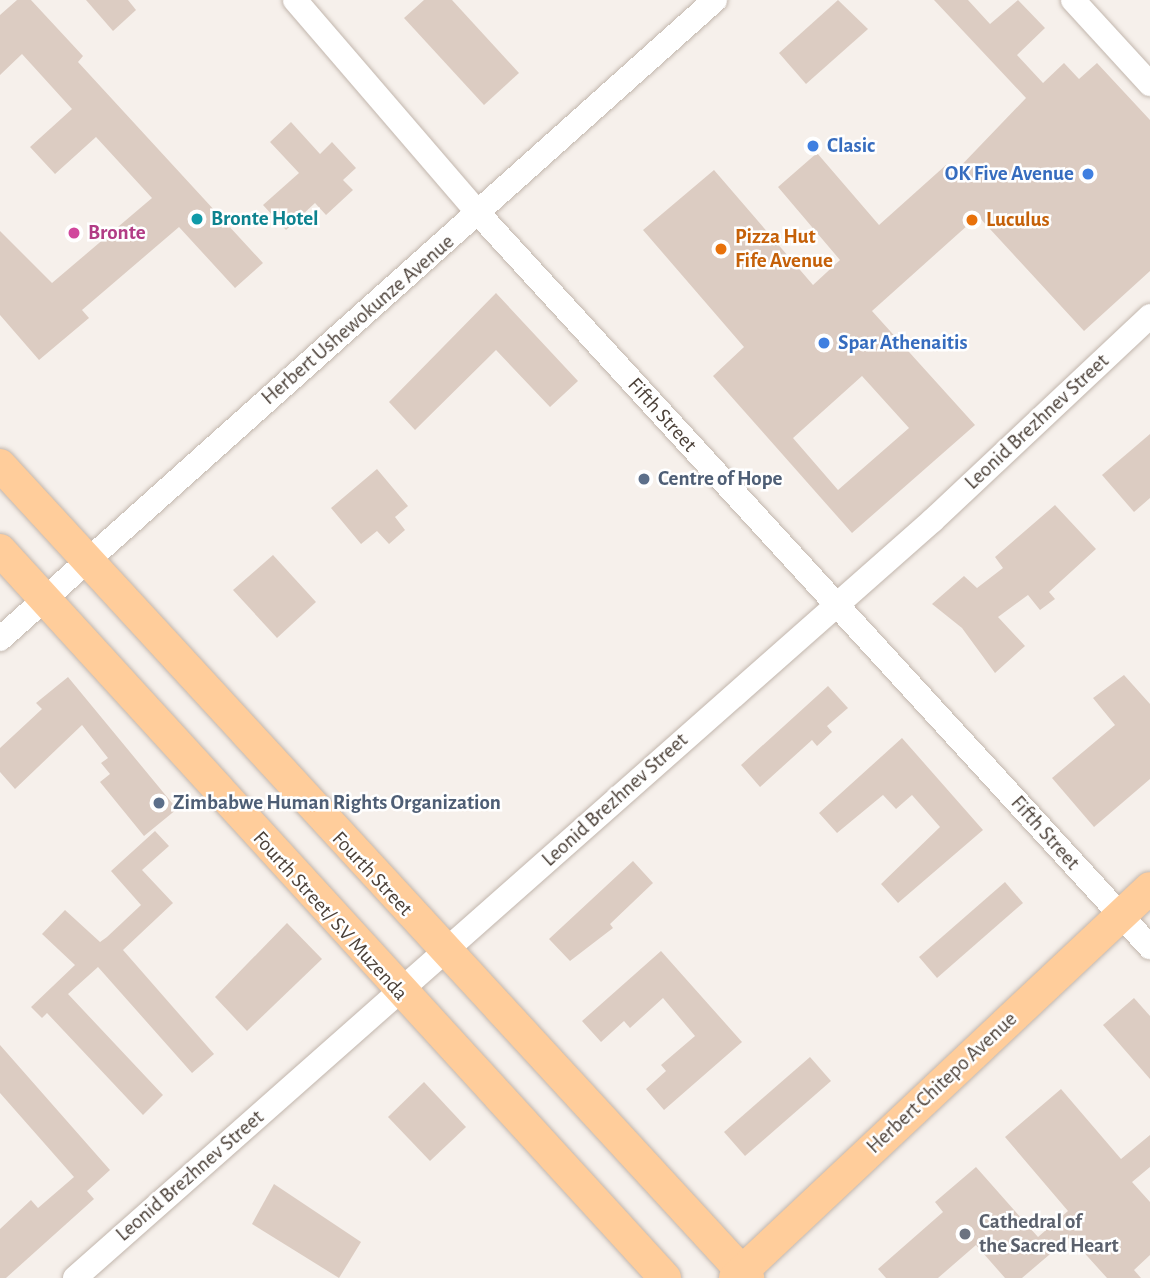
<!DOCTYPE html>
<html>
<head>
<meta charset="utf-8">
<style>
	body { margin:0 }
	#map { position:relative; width:1150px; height:1278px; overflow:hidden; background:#f6f0eb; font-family:"Alegreya Sans",sans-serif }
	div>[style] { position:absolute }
	.building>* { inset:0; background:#dcccc2 }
	.roads { filter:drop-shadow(0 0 2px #c2b6ad) drop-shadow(0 0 2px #c2b6ad) }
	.minor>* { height:24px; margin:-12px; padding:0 12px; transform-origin:12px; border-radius:12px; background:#fff }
	.major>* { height:32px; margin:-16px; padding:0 16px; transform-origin:16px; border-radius:16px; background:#ffcd9b }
	.dots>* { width:19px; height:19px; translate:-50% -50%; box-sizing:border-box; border:4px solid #fff; border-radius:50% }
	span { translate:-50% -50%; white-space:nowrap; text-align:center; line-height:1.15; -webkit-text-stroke:5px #fff; paint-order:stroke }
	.shop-label { font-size:21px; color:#366cbe; font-weight:700 }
	.left { translate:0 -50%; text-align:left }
	.right { translate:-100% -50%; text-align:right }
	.culture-label { font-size:21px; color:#0d838f; font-weight:700 }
	.food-label { font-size:21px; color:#c56008; font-weight:700 }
	.hotel-label { font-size:21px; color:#b23c85; font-weight:700 }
	.street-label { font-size:21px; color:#4b4038 }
	.service-label { font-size:21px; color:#4e5e75; font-weight:700 }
	.worship-label { font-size:21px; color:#5b616d; font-weight:700 }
</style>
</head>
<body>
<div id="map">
	<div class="building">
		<div style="clip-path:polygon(17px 0,31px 0,83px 56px,78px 62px,263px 263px,235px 288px,179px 227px,82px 310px,89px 318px,39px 360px,0 315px,0 231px,52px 283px,152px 198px,96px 137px,55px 174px,30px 147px,72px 109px,22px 54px,0 75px,0 15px)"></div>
		<div style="clip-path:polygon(86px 0,128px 0,136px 10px,113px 31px)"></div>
		<div style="clip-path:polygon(424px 0,452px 0,519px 73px,484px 105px,404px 18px)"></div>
		<div style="clip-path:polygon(838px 0,868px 29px,806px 84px,779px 53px)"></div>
		<div style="clip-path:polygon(evenodd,934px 0,968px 0,990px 24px,1018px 0,1045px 28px,1017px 55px,1043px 83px,1064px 63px,1079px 79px,1097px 63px,1150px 120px,1150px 271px,1084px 331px,978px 216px,872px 311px,975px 425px,852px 533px,713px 376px,744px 347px,643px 230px,714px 170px,813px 285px,840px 260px,778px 187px,817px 153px,879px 225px,946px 165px,953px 174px,1026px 98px,934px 0,862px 376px,909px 428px,838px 490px,793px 438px,862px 376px)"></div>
		<div style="clip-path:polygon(291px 122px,320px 154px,332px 142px,356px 168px,343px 180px,353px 190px,326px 215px,315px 203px,286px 230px,263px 205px,299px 173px,270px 142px)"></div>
		<div style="clip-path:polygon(496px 293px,578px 381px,550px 407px,496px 350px,415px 430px,389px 402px)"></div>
		<div style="clip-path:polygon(1150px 434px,1150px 498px,1134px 512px,1102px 475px)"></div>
		<div style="clip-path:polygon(377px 469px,408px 506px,395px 517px,405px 530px,389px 544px,377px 531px,361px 544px,331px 508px)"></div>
		<div style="clip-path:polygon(1055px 505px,1096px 549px,1049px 592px,1055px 599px,1040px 610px,1028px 595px,998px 617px,1025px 646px,995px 673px,962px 628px,932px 604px,964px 576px,977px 588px,1003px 568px,995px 557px)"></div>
		<div style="clip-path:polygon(273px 555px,316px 602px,277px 638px,233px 590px)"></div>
		<div style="clip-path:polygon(1124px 675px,1150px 704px,1150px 779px,1094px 827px,1052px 778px,1115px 725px,1093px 698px)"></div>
		<div style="clip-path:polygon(68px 677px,177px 809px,144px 836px,100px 782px,110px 774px,101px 763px,108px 758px,82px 725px,15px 789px,0 772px,0 748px,42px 709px,36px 703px)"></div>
		<div style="clip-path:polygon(828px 686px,848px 708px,827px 726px,832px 732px,817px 746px,812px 740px,760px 787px,741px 765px)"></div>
		<div style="clip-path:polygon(902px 738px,983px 830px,898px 903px,881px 884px,940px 827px,912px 795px,896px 809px,883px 795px,837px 833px,819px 813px)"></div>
		<div style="clip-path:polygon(155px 831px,169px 846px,142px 870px,173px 903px,123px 950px,214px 1054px,192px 1073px,98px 967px,68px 994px,163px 1095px,143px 1115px,47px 1013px,42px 1018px,31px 1007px,75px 965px,42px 934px,65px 910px,100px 942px,107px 937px,141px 905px,111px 871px)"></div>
		<div style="clip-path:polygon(633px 861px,653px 883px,610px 924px,613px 928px,570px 961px,549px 939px)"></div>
		<div style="clip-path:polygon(1005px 882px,1023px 903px,937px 978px,919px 957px)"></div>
		<div style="clip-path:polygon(287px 923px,322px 959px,247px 1031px,215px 997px)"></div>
		<div style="clip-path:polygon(661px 951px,742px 1042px,664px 1110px,646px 1089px,666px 1071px,661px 1065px,695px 1036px,663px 998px,630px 1028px,624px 1021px,601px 1042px,582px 1021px)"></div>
		<div style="clip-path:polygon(1134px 998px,1150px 1016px,1150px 1079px,1103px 1025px)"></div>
		<div style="clip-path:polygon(0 1045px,110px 1170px,87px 1191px,94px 1199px,6px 1278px,0 1278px,0 1229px,31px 1200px,38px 1208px,74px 1177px,0 1093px)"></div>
		<div style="clip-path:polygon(810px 1057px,831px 1081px,745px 1156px,724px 1132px)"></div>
		<div style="clip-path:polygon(424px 1082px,466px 1127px,430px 1161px,388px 1117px)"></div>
		<div style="clip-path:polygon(1061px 1089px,1121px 1159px,1150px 1135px,1150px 1167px,1132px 1182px,1150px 1202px,1150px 1255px,1134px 1270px,1141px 1278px,1107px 1278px,1070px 1237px,1022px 1278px,1005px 1278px,976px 1245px,938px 1278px,886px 1278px,878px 1269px,943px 1212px,935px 1202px,976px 1167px,1038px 1237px,1068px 1211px,1005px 1137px)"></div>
		<div style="clip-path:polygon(274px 1184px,361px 1242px,339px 1278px,252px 1224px)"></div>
	</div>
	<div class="roads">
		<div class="minor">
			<div style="left:295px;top:0;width:282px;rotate:49.3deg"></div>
			<div style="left:479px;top:214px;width:994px;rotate:47.53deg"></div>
			<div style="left:1073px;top:0;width:114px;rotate:47.5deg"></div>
			<div style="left:0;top:639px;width:959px;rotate:-41.79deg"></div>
			<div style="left:75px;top:1278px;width:1145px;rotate:-41.46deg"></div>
			<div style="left:933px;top:520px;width:298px;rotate:-43.2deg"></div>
		</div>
		<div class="major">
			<div style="left:0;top:465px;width:1105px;rotate:47.38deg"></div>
			<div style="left:0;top:550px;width:986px;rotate:47.59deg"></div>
			<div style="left:735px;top:1278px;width:569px;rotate:-43.22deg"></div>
		</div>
	</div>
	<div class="dots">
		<div style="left:813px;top:146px;background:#3f7fe0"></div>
		<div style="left:1088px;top:174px;background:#3f7fe0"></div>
		<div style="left:197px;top:219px;background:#0f9aa8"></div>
		<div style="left:972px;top:220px;background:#e8710a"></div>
		<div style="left:74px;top:233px;background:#d1479c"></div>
		<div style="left:721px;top:249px;background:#e8710a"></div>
		<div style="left:824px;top:343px;background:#3f7fe0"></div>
		<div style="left:644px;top:479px;background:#5c6f8a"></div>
		<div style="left:159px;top:803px;background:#5c6f8a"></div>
		<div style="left:965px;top:1234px;background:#6b7280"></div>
	</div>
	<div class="shop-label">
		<span class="left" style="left:827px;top:146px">Clasic</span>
		<span class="right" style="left:1074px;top:174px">OK Five Avenue</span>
		<span class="left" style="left:838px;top:343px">Spar Athenaitis</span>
	</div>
	<div class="culture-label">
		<span class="left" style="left:211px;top:219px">Bronte Hotel</span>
	</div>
	<div class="food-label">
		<span class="left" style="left:986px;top:220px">Luculus</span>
		<span class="left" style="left:735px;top:249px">Pizza Hut<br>Fife Avenue</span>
	</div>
	<div class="hotel-label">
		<span class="left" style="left:88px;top:233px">Bronte</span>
	</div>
	<div class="street-label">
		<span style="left:358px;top:320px;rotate:-41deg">Herbert Ushewokunze Avenue</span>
		<span style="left:662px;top:415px;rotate:48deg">Fifth Street</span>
		<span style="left:1037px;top:422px;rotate:-43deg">Leonid Brezhnev Street</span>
		<span style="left:615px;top:800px;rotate:-42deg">Leonid Brezhnev Street</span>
		<span style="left:1045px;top:833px;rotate:48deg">Fifth Street</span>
		<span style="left:372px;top:874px;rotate:47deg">Fourth Street</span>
		<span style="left:330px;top:916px;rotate:48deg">Fourth Street/ S.V Muzenda</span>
		<span style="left:942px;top:1083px;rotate:-43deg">Herbert Chitepo Avenue</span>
		<span style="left:190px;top:1176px;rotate:-41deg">Leonid Brezhnev Street</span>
	</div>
	<div class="service-label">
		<span class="left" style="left:658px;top:479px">Centre of Hope</span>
		<span class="left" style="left:173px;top:803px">Zimbabwe Human Rights Organization</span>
	</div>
	<div class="worship-label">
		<span class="left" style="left:979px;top:1234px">Cathedral of<br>the Sacred Heart</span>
	</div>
</div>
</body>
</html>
